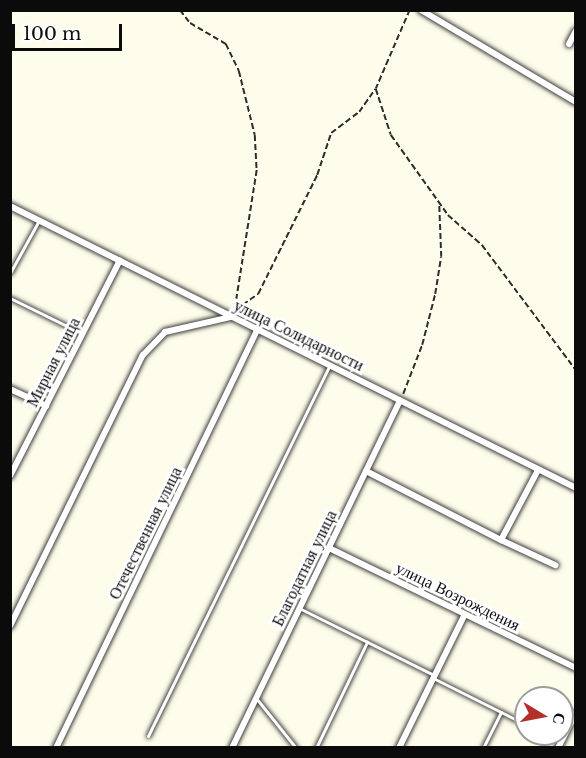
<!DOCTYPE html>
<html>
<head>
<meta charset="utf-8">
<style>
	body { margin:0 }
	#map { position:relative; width:586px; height:758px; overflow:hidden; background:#fefcea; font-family:"Libre Baskerville",serif }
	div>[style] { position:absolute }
	.path>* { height:1.5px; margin-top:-0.75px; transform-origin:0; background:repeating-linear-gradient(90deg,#2d2d2d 0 6px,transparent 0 9px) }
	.roads { filter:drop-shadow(0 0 2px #3e3e3e) drop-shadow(0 0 2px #3e3e3e) }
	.lane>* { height:3px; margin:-1.5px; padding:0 1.5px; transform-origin:1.5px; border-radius:1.5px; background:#fff }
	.street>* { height:6px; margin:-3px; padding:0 3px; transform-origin:3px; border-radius:3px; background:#fff }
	span { translate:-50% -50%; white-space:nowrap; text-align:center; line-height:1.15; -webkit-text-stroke:6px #fff; paint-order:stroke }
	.street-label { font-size:16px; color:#0b0b0b }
	.frame { position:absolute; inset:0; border:12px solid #0b0b0b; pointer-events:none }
	.north { position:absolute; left:514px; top:686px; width:60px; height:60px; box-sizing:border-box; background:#fff; border:2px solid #9d9d9d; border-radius:50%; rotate:100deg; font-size:16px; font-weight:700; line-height:24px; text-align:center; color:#0b0b0b }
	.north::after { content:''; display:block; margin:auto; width:21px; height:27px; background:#b42f2a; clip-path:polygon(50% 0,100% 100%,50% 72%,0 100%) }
	.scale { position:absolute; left:12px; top:24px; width:110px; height:27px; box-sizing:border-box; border:3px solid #0b0b0b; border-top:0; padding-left:8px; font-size:18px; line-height:21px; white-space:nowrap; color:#0b0b0b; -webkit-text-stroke:4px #fff; paint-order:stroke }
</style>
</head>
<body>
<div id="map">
	<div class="path">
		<div style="left:180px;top:10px;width:16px;rotate:52deg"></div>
		<div style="left:190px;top:23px;width:42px;rotate:30.3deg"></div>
		<div style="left:226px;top:44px;width:30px;rotate:64deg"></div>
		<div style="left:239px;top:71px;width:66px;rotate:76deg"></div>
		<div style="left:255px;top:135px;width:35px;rotate:87deg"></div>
		<div style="left:257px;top:170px;width:141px;rotate:99deg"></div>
		<div style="left:410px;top:10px;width:86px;rotate:113.3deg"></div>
		<div style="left:376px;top:89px;width:48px;rotate:71.9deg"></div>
		<div style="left:391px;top:135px;width:98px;rotate:54.5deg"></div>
		<div style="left:448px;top:215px;width:45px;rotate:41.4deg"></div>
		<div style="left:482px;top:245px;width:156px;rotate:53.1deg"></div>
		<div style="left:235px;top:310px;width:28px;rotate:-35deg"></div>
		<div style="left:258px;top:294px;width:133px;rotate:-63.6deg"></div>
		<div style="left:317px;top:175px;width:44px;rotate:-71.6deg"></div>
		<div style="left:331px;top:133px;width:35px;rotate:-37deg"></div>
		<div style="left:359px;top:112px;width:28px;rotate:-55deg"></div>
		<div style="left:403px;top:394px;width:53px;rotate:-68.8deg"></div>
		<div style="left:422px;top:345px;width:53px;rotate:-75.7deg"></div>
		<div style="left:435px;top:294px;width:37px;rotate:-81deg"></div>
		<div style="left:441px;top:257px;width:53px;rotate:-92.2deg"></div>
	</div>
	<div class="roads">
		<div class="lane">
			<div style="left:10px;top:273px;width:58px;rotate:-61.2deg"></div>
			<div style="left:10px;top:298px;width:79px;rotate:26.2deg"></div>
			<div style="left:301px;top:609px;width:148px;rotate:26.4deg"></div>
			<div style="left:433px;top:678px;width:76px;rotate:26.6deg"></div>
			<div style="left:256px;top:698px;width:64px;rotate:51.3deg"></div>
			<div style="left:545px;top:734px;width:17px;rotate:25deg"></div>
			<div style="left:148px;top:736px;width:413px;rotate:-63.9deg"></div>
			<div style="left:316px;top:748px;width:118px;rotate:-64.3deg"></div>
			<div style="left:483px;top:748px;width:40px;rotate:-63.4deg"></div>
			<div style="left:501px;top:712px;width:28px;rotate:27deg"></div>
		</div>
		<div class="street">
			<div style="left:421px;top:10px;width:180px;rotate:30.7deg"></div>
			<div style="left:569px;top:44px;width:15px;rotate:-62deg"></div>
			<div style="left:10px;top:206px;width:632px;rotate:26.48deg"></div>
			<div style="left:10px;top:389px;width:40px;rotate:25deg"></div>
			<div style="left:366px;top:471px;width:152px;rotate:27.1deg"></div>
			<div style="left:501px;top:540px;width:79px;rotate:-62.1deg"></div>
			<div style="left:10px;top:476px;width:242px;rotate:-63deg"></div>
			<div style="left:501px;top:540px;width:60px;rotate:24.8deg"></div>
			<div style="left:329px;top:548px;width:275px;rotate:25.9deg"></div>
			<div style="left:10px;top:626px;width:302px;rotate:-63.9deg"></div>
			<div style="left:143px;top:355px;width:32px;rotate:-46deg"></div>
			<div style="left:165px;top:332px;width:68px;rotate:-12.8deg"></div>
			<div style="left:56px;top:748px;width:465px;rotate:-64.3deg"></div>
			<div style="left:232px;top:748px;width:386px;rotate:-64.2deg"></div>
			<div style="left:399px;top:748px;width:149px;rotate:-63.8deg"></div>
			<div style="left:558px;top:748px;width:39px;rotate:-63deg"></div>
		</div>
	</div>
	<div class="street-label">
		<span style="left:299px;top:335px;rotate:26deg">улица Солидарности</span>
		<span style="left:53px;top:362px;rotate:-63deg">Мирная улица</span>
		<span style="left:145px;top:533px;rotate:-64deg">Отечественная улица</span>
		<span style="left:304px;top:568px;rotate:-64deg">Благодатная улица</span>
		<span style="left:458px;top:596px;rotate:26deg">улица Возрождения</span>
	</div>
	<div class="frame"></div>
	<div class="north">С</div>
	<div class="scale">100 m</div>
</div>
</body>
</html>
